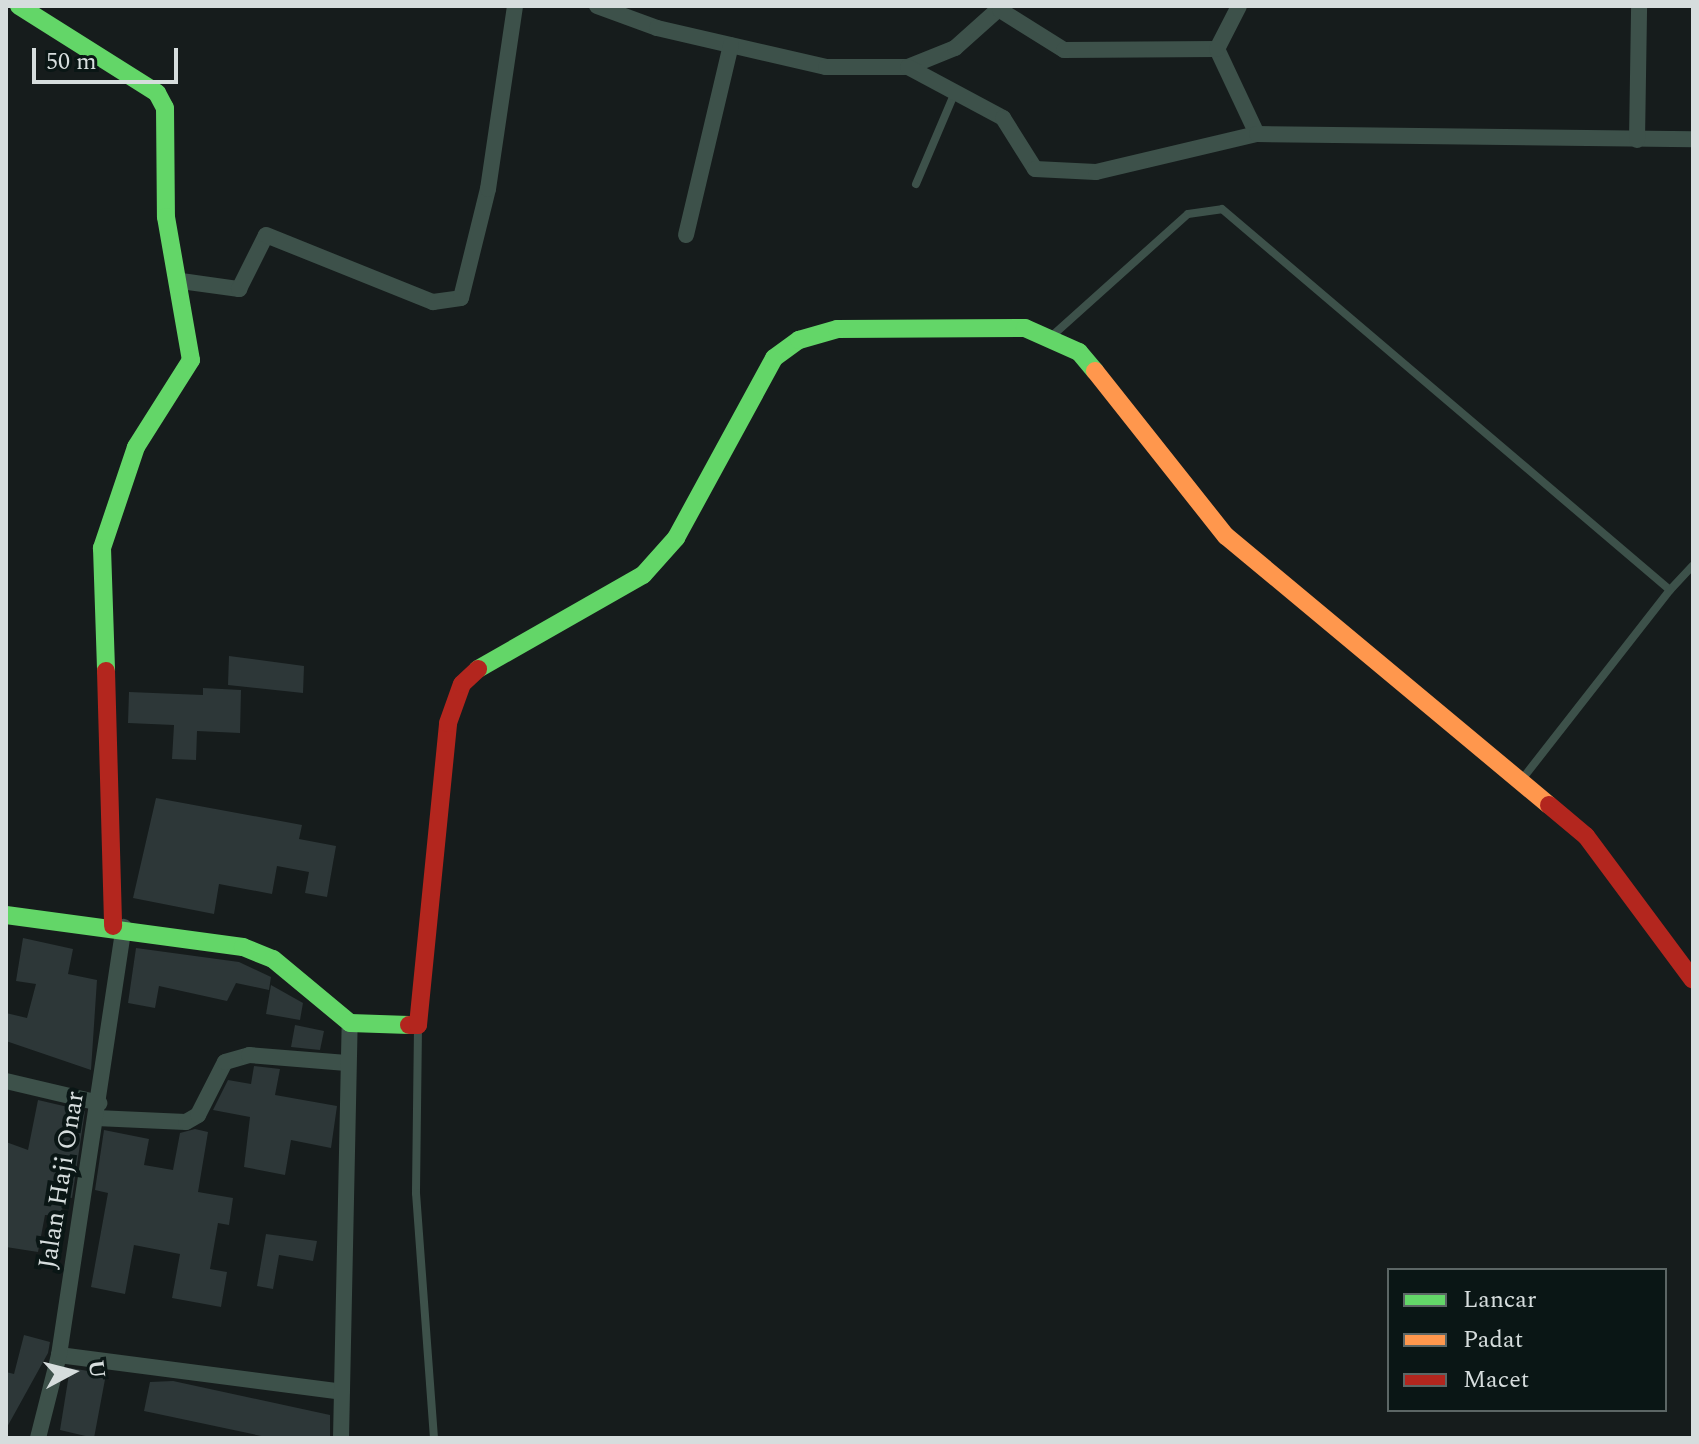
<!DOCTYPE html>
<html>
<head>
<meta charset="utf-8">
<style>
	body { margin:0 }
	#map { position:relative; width:1699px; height:1444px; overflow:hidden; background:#161c1c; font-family:Spectral,serif }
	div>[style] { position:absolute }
	.building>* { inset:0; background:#2d3738 }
	.lane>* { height:8px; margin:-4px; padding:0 4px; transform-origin:4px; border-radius:4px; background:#3d514a }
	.street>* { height:16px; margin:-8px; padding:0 8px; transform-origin:8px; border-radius:8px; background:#3d514a }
	.fast>* { height:18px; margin:-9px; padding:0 9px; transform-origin:9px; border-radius:9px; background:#63d668 }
	.slow>* { height:18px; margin:-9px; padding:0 9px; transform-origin:9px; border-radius:9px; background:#ff974d }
	.jam>* { height:18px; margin:-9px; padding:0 9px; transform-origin:9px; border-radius:9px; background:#b3261e }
	span { translate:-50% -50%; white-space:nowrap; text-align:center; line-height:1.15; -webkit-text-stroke:8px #0a1615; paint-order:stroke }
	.street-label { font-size:26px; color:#d6dddd }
	.frame { position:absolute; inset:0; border:8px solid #d6dddd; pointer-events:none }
	.legend { position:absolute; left:1387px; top:1268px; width:280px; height:144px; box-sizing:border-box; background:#0a1615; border:2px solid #5c6665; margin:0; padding:10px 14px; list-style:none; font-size:24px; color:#d6dddd }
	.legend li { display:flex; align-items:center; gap:16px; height:40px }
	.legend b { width:40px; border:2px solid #5c6665 }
	.north { position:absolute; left:32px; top:1332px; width:80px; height:80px; -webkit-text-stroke:6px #0a1615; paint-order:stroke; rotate:83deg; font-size:22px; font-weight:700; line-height:32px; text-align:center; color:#d6dddd }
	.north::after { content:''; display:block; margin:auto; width:28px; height:36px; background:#d6dddd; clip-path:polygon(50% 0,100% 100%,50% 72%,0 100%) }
	.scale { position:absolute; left:32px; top:48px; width:146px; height:36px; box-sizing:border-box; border:4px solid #d6dddd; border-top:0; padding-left:10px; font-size:24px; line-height:28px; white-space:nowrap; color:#d6dddd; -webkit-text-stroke:6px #0a1615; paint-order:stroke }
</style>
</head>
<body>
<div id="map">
	<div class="building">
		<div style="clip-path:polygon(229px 656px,304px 666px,303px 693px,228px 685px)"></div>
		<div style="clip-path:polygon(203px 688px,241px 690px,240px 733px,197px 731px,196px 760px,172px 759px,174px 725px,128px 723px,129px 692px,203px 695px)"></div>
		<div style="clip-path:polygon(156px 798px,302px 825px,299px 839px,336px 846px,327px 897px,305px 893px,309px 872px,277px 866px,272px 894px,219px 884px,214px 914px,133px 898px)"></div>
		<div style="clip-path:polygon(23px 938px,73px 949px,68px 974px,97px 980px,91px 1070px,6px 1041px,6px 1013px,27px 1018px,36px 984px,16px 981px)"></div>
		<div style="clip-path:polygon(136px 948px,239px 962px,271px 977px,269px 990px,236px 983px,227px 1001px,159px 986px,155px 1008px,128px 1003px)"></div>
		<div style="clip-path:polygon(271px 985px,303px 1003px,300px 1020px,266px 1014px)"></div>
		<div style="clip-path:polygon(295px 1025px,324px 1031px,320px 1050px,291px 1047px)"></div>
		<div style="clip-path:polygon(254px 1066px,280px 1069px,275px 1095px,337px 1106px,331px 1148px,291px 1140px,285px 1175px,244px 1167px,250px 1117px,213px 1110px,228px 1080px,251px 1084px)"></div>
		<div style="clip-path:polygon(38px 1100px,85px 1111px,72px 1198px,63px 1197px,62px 1216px,45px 1215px,38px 1252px,6px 1247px,6px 1142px,28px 1150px)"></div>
		<div style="clip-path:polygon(195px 1129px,208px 1132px,198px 1192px,233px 1198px,229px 1225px,218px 1223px,210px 1269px,227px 1272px,221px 1307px,172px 1298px,180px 1254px,134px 1245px,125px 1294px,91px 1287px,108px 1193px,95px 1190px,104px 1130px,149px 1139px,144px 1165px,173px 1170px,180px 1133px)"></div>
		<div style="clip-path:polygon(266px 1234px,317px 1241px,313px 1261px,279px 1255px,273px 1289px,257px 1286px)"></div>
		<div style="clip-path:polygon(24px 1335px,50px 1342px,48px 1353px,6px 1429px,6px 1372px,14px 1374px)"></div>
		<div style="clip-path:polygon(70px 1368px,106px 1374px,94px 1438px,60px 1430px)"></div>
		<div style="clip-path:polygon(173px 1381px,330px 1415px,330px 1438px,271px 1438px,144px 1411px,150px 1382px)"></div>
	</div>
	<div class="lane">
		<div style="left:916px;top:184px;width:100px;rotate:-67deg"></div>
		<div style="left:1053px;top:335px;width:181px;rotate:-41.9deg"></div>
		<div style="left:1188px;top:214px;width:34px;rotate:-8deg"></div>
		<div style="left:1222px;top:209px;width:588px;rotate:40.38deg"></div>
		<div style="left:1670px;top:590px;width:34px;rotate:-47deg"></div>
		<div style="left:1523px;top:778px;width:239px;rotate:-52deg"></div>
		<div style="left:418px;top:1027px;width:166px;rotate:90.7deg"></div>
		<div style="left:416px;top:1193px;width:246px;rotate:85.8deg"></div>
	</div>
	<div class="street">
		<div style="left:597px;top:6px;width:64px;rotate:20.1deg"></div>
		<div style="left:657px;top:28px;width:173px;rotate:13deg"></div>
		<div style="left:826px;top:67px;width:82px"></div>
		<div style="left:908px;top:67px;width:51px;rotate:-22deg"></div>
		<div style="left:955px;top:48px;width:63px;rotate:-41.8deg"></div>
		<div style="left:1000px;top:10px;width:75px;rotate:32deg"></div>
		<div style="left:1064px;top:50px;width:153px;rotate:-0.4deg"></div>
		<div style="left:1217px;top:49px;width:94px;rotate:64.8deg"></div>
		<div style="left:1217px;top:49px;width:48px;rotate:-62.9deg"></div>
		<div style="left:908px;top:67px;width:108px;rotate:28.2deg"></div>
		<div style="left:1003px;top:118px;width:60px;rotate:57.9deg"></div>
		<div style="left:1035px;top:169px;width:61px;rotate:2.8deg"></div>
		<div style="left:1096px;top:172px;width:165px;rotate:-13.3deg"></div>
		<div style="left:1257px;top:134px;width:436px;rotate:0.7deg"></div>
		<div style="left:1637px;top:140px;width:134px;rotate:-89.1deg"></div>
		<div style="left:686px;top:235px;width:195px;rotate:-76.7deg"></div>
		<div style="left:181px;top:281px;width:59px;rotate:7.9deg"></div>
		<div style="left:239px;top:289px;width:60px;rotate:-63.4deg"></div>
		<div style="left:266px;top:235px;width:180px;rotate:21.9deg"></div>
		<div style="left:433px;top:302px;width:28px;rotate:-8deg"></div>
		<div style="left:461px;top:298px;width:112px;rotate:-76.1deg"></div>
		<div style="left:488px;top:189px;width:185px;rotate:-81.6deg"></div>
		<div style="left:6px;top:1081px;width:96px;rotate:13.3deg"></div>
		<div style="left:96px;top:1118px;width:90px;rotate:2.5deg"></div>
		<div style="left:186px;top:1122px;width:14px;rotate:-30deg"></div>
		<div style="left:198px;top:1115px;width:59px;rotate:-63deg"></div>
		<div style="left:225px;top:1062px;width:25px;rotate:-16deg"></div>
		<div style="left:249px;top:1055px;width:98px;rotate:4.7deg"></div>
		<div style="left:59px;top:1355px;width:285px;rotate:7.4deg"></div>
		<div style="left:38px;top:1438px;width:86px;rotate:-75.8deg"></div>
		<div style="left:59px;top:1355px;width:433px;rotate:-81.4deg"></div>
		<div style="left:341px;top:1438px;width:415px;rotate:-88.8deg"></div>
	</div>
	<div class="fast">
		<div style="left:19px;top:6px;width:163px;rotate:32.2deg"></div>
		<div style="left:157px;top:93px;width:17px;rotate:62deg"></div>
		<div style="left:165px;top:108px;width:109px;rotate:89.5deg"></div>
		<div style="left:166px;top:217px;width:145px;rotate:80.1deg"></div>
		<div style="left:191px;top:360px;width:103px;rotate:122.3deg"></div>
		<div style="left:136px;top:447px;width:107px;rotate:108.6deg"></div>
		<div style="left:102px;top:548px;width:123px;rotate:88.1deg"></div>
		<div style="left:478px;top:669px;width:190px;rotate:-29.7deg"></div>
		<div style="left:643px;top:575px;width:50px;rotate:-48.3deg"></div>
		<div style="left:676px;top:538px;width:205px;rotate:-61.4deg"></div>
		<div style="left:774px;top:358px;width:31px;rotate:-36deg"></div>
		<div style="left:799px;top:340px;width:40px;rotate:-16deg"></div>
		<div style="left:837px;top:329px;width:188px;rotate:-0.3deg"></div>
		<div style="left:1025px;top:328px;width:59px;rotate:24deg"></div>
		<div style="left:1079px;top:352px;width:25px;rotate:50deg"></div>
		<div style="left:6px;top:915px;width:239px;rotate:7.7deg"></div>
		<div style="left:243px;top:947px;width:32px;rotate:22deg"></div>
		<div style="left:273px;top:959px;width:100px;rotate:39.7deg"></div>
		<div style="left:350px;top:1023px;width:59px;rotate:1.9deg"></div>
	</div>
	<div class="slow">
		<div style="left:1095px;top:371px;width:211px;rotate:51.6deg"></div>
		<div style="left:1226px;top:536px;width:420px;rotate:39.8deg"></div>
	</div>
	<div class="jam">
		<div style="left:106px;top:671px;width:255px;rotate:88.4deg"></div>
		<div style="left:1549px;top:805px;width:48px;rotate:40deg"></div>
		<div style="left:1586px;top:836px;width:179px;rotate:53.4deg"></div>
		<div style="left:409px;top:1025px;width:9px"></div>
		<div style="left:418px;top:1025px;width:303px;rotate:-84.3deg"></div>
		<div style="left:448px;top:723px;width:41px;rotate:-70.3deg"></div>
		<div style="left:462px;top:684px;width:22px;rotate:-43deg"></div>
	</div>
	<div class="street-label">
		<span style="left:62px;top:1180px;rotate:-81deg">Jalan Haji Onar</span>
	</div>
	<div class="frame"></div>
	<ul class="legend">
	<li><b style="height:10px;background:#63d668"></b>Lancar</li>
	<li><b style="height:10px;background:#ff974d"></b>Padat</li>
	<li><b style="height:10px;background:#b3261e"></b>Macet</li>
	</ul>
	<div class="north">U</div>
	<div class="scale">50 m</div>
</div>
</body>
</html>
